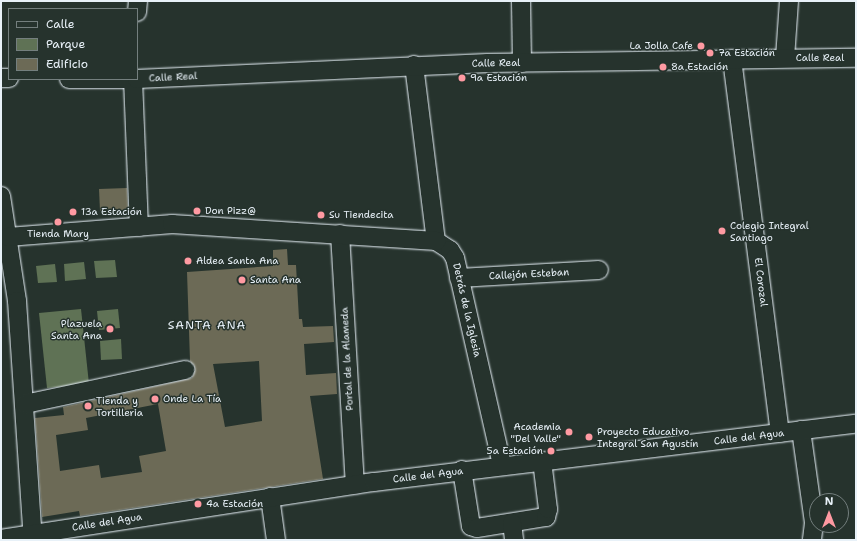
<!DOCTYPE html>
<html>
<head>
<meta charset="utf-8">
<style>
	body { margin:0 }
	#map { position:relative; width:857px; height:541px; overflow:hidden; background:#26332d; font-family:"Shantell Sans",sans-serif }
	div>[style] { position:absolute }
	.green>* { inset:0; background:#5f7255 }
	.building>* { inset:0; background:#6c6a56 }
	.roads { filter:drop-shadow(0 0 1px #e8f1f8) drop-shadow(0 0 1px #e8f1f8) }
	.minor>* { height:18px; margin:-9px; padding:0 9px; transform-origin:9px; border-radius:9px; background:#26332d }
	.dots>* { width:11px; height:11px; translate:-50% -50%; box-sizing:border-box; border:2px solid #26332d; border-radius:50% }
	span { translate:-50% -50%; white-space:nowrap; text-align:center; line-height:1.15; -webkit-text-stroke:3px #26332d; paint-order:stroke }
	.poi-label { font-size:10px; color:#e8f1f8 }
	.right { translate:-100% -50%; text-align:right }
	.left { translate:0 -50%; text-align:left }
	.street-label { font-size:10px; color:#e8f1f8 }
	.quarter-label { font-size:12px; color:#e8f1f8; letter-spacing:1px }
	.frame { position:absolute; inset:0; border:2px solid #e8f1f8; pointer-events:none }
	.legend { position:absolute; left:8px; top:8px; width:130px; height:72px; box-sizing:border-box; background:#26332d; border:1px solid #747f7e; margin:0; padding:5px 7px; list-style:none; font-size:12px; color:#e8f1f8 }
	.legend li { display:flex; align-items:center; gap:8px; height:20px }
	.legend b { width:20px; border:1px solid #747f7e }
	.north { position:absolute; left:809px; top:493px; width:40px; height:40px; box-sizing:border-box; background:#26332d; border:1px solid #747f7e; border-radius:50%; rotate:0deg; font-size:11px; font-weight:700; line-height:16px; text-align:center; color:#e8f1f8 }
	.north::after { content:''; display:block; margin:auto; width:14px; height:18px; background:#ff9aa2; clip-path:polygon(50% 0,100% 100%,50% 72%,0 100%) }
</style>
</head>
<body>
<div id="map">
	<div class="green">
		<div style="clip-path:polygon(115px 260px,117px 277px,96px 278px,94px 261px)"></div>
		<div style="clip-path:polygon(84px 262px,86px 279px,65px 281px,64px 264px)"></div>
		<div style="clip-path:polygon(55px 264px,57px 282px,38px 283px,36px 266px)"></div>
		<div style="clip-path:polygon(81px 309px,89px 384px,47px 388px,39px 313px)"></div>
		<div style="clip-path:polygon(118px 309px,120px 328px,99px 330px,97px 311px)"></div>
		<div style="clip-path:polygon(121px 339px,122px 359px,101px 360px,100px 341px)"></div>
	</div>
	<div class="building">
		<div style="clip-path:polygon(127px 188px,128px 210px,100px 211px,99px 189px)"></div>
		<div style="clip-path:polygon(evenodd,287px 249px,288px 265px,296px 265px,299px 319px,302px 319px,303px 327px,333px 326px,334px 342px,304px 344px,306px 375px,336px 373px,337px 394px,310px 396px,323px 479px,80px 516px,79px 511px,42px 517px,35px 418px,64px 415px,63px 407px,192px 378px,195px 368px,190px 361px,187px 272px,273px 266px,273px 250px,287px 249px,259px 361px,262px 421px,225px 427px,213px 364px,259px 361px,287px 249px,158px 404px,166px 451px,139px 456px,142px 472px,101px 478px,99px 465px,60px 471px,56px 435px,88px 430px,86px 418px,158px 404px)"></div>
	</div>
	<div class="roads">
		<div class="minor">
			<div style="left:521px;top:1px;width:62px;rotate:89.1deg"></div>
			<div style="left:137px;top:12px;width:11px;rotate:-85deg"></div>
			<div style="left:785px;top:58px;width:57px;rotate:-86deg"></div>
			<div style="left:732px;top:59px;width:377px;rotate:82.7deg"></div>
			<div style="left:414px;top:65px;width:177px;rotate:82.9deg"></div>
			<div style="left:436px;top:241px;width:17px;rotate:33deg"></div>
			<div style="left:450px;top:250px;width:9px;rotate:58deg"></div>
			<div style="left:455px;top:258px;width:212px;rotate:77.2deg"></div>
			<div style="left:1px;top:78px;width:8px"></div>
			<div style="left:69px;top:79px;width:67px"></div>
			<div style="left:133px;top:79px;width:148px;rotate:87.7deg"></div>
			<div style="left:137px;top:79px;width:351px;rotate:-2.6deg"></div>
			<div style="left:488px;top:63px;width:368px;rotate:-0.8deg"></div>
			<div style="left:1px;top:196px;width:106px;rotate:81.3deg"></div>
			<div style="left:17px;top:301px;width:240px;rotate:86.2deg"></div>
			<div style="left:340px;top:234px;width:251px;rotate:86.6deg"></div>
			<div style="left:8px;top:237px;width:165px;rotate:-4.5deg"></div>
			<div style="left:172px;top:224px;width:265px;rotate:3.7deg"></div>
			<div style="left:459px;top:278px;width:140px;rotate:-3.3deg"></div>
			<div style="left:25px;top:404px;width:164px;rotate:-12deg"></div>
			<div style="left:801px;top:430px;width:94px;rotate:82deg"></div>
			<div style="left:814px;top:523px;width:17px;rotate:97deg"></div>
			<div style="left:462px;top:470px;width:57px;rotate:80.9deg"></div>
			<div style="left:471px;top:526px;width:6px;rotate:18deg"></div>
			<div style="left:477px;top:528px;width:70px;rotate:-9.1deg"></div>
			<div style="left:546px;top:517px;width:8px;rotate:-76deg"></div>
			<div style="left:548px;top:509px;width:48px;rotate:-97.1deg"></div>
			<div style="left:270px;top:497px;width:43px;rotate:82.1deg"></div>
			<div style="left:512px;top:523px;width:17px;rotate:83deg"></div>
			<div style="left:1px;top:539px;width:377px;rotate:-8.7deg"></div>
			<div style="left:374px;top:482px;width:485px;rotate:-6.9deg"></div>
		</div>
	</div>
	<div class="dots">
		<div style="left:701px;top:46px;background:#ff9aa2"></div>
		<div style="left:710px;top:53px;background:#ff9aa2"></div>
		<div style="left:663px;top:67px;background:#ff9aa2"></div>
		<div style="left:462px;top:78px;background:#ff9aa2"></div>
		<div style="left:197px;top:211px;background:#ff9aa2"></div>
		<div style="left:73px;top:212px;background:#ff9aa2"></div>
		<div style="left:321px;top:215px;background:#ff9aa2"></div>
		<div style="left:58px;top:222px;background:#ff9aa2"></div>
		<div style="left:722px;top:231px;background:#ff9aa2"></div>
		<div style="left:188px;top:261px;background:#ff9aa2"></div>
		<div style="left:242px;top:280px;background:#ff9aa2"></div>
		<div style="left:110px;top:329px;background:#ff9aa2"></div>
		<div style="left:155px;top:399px;background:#ff9aa2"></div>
		<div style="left:88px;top:406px;background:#ff9aa2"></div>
		<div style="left:569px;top:432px;background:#ff9aa2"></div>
		<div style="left:589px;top:437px;background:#ff9aa2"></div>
		<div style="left:551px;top:451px;background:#ff9aa2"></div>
		<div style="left:198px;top:504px;background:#ff9aa2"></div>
	</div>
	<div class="poi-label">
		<span class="right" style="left:693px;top:46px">La Jolla Cafe</span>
		<span class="left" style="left:718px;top:53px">7a Estación</span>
		<span class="left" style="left:671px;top:67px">8a Estación</span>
		<span class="left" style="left:470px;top:78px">9a Estación</span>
		<span class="left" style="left:205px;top:211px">Don Pizz@</span>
		<span class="left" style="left:81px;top:212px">13a Estación</span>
		<span class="left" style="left:329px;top:215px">Su Tiendecita</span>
		<span class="left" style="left:730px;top:231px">Colegio Integral<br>Santiago</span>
		<span style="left:58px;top:234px">Tienda Mary</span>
		<span class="left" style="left:196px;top:261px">Aldea Santa Ana</span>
		<span class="left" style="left:250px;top:280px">Santa Ana</span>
		<span class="right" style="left:102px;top:329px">Plazuela<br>Santa Ana</span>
		<span class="left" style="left:163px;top:399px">Onde La Tía</span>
		<span class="left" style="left:96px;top:406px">Tienda y<br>Tortilleria</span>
		<span class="right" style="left:561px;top:432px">Academia<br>"Del Valle"</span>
		<span class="left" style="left:597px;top:437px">Proyecto Educativo<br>Integral San Agustín</span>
		<span class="right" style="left:543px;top:451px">5a Estación</span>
		<span class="left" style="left:206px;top:504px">4a Estación</span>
	</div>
	<div class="street-label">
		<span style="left:820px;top:58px">Calle Real</span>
		<span style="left:496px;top:63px;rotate:-1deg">Calle Real</span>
		<span style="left:173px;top:77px;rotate:-3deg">Calle Real</span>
		<span style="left:529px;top:274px;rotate:-3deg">Callejón Esteban</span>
		<span style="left:761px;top:282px;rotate:83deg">El Corozal</span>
		<span style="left:467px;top:310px;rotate:77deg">Detrás de la Iglesia</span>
		<span style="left:347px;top:359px;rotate:-93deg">Portal de la Alameda</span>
		<span style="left:749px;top:437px;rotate:-7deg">Calle del Agua</span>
		<span style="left:428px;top:475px;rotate:-7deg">Calle del Agua</span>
		<span style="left:107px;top:522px;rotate:-9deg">Calle del Agua</span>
	</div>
	<div class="quarter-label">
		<span style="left:207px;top:326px">SANTA ANA</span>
	</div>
	<div class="frame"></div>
	<ul class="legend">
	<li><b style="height:5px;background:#26332d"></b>Calle</li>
	<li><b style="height:11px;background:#5f7255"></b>Parque</li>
	<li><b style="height:11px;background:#6c6a56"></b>Edificio</li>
	</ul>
	<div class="north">N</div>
</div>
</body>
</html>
